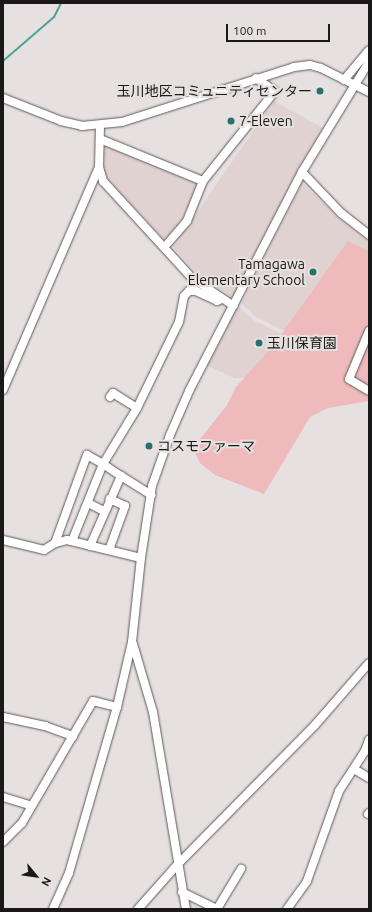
<!DOCTYPE html>
<html>
<head>
<meta charset="utf-8">
<style>
	body { margin:0 }
	#map { position:relative; width:372px; height:912px; overflow:hidden; background:#e6e0e0; font-family:Ubuntu,"Noto Sans JP",sans-serif }
	div>[style] { position:absolute }
	.built>* { inset:0; background:#e1d2d2 }
	.green>* { inset:0; background:#efbabb }
	.stream>* { height:2px; margin:-1px; padding:0 1px; transform-origin:1px; border-radius:1px; background:#4ea39d }
	.roads { filter:drop-shadow(0 0 1px #5e5959) drop-shadow(0 0 1px #5e5959) }
	.minor>* { height:8px; margin:-4px; padding:0 4px; transform-origin:4px; border-radius:4px; background:#fff }
	.dots>* { width:11px; height:11px; translate:-50% -50%; box-sizing:border-box; border:2px solid #e6e0e0; border-radius:50% }
	span { translate:-50% -50%; white-space:nowrap; text-align:center; line-height:1.15; -webkit-text-stroke:4px #e6e0e0; paint-order:stroke }
	.poi-label { font-size:14px; color:#1a1818 }
	.right { translate:-100% -50%; text-align:right }
	.left { translate:0 -50%; text-align:left }
	.frame { position:absolute; inset:0; border:4px solid #1a1818; pointer-events:none }
	.north { position:absolute; left:16px; top:856px; width:40px; height:40px; -webkit-text-stroke:3px #e6e0e0; paint-order:stroke; rotate:119deg; font-size:11px; font-weight:700; line-height:16px; text-align:center; color:#1a1818 }
	.north::after { content:''; display:block; margin:auto; width:14px; height:18px; background:#1a1818; clip-path:polygon(50% 0,100% 100%,50% 72%,0 100%) }
	.scale { position:absolute; left:226px; top:24px; width:104px; height:18px; box-sizing:border-box; border:2px solid #1a1818; border-top:0; padding-left:5px; font-size:12px; line-height:14px; white-space:nowrap; color:#1a1818; -webkit-text-stroke:3px #e6e0e0; paint-order:stroke }
</style>
</head>
<body>
<div id="map">
	<div class="built">
		<div style="clip-path:polygon(274px 101px,323px 128px,234px 299px,197px 273px,173px 247px)"></div>
		<div style="clip-path:polygon(105px 143px,203px 185px,167px 242px,117px 190px,104px 172px)"></div>
		<div style="clip-path:polygon(302px 183px,339px 218px,369px 242px,369px 306px,331px 355px,256px 317px,241px 303px)"></div>
		<div style="clip-path:polygon(237px 306px,253px 320px,347px 366px,268px 378px,234px 378px,206px 365px)"></div>
	</div>
	<div class="green">
		<div style="clip-path:polygon(348px 241px,369px 251px,369px 401px,328px 408px,310px 417px,264px 494px,215px 475px,200px 463px,193px 448px,227px 405px,236px 387px,273px 346px)"></div>
	</div>
	<div class="stream">
		<div style="left:3px;top:61px;width:67px;rotate:-40.8deg"></div>
		<div style="left:54px;top:17px;width:16px;rotate:-63deg"></div>
	</div>
	<div class="roads">
		<div class="minor">
			<div style="left:344px;top:80px;width:39px;rotate:-50deg"></div>
			<div style="left:3px;top:98px;width:62px;rotate:21.6deg"></div>
			<div style="left:61px;top:121px;width:22px;rotate:13deg"></div>
			<div style="left:82px;top:126px;width:40px;rotate:-5.7deg"></div>
			<div style="left:122px;top:122px;width:181px;rotate:-17.7deg"></div>
			<div style="left:294px;top:67px;width:16px;rotate:-7deg"></div>
			<div style="left:310px;top:65px;width:11px;rotate:15deg"></div>
			<div style="left:321px;top:68px;width:54px;rotate:26.6deg"></div>
			<div style="left:100px;top:126px;width:41px;rotate:91.4deg"></div>
			<div style="left:99px;top:167px;width:15px;rotate:74deg"></div>
			<div style="left:103px;top:181px;width:132px;rotate:47.5deg"></div>
			<div style="left:192px;top:278px;width:50px;rotate:33.7deg"></div>
			<div style="left:100px;top:139px;width:111px;rotate:22.2deg"></div>
			<div style="left:302px;top:172px;width:57px;rotate:46.4deg"></div>
			<div style="left:341px;top:213px;width:36px;rotate:38deg"></div>
			<div style="left:168px;top:243px;width:29px;rotate:-49deg"></div>
			<div style="left:187px;top:221px;width:43px;rotate:-68.2deg"></div>
			<div style="left:203px;top:181px;width:115px;rotate:-51.3deg"></div>
			<div style="left:275px;top:91px;width:23px;rotate:-146deg"></div>
			<div style="left:369px;top:331px;width:52px;rotate:112.6deg"></div>
			<div style="left:349px;top:379px;width:23px;rotate:31deg"></div>
			<div style="left:3px;top:390px;width:243px;rotate:-66.7deg"></div>
			<div style="left:110px;top:397px;width:5px;rotate:-53deg"></div>
			<div style="left:113px;top:393px;width:28px;rotate:32deg"></div>
			<div style="left:88px;top:503px;width:18px;rotate:27deg"></div>
			<div style="left:3px;top:540px;width:42px;rotate:13.7deg"></div>
			<div style="left:44px;top:550px;width:13px;rotate:-32deg"></div>
			<div style="left:55px;top:543px;width:12px;rotate:-14deg"></div>
			<div style="left:67px;top:540px;width:76px;rotate:13.7deg"></div>
			<div style="left:72px;top:541px;width:83px;rotate:-68.1deg"></div>
			<div style="left:103px;top:464px;width:22px;rotate:34deg"></div>
			<div style="left:55px;top:543px;width:94px;rotate:-70deg"></div>
			<div style="left:87px;top:455px;width:18px;rotate:29deg"></div>
			<div style="left:103px;top:464px;width:66px;rotate:-58.7deg"></div>
			<div style="left:137px;top:408px;width:96px;rotate:-64deg"></div>
			<div style="left:179px;top:322px;width:26px;rotate:-79deg"></div>
			<div style="left:184px;top:296px;width:7px;rotate:-45deg"></div>
			<div style="left:189px;top:291px;width:7px"></div>
			<div style="left:196px;top:291px;width:23px;rotate:25deg"></div>
			<div style="left:217px;top:301px;width:5px;rotate:-22deg"></div>
			<div style="left:90px;top:546px;width:77px;rotate:-66.1deg"></div>
			<div style="left:121px;top:476px;width:36px;rotate:32deg"></div>
			<div style="left:109px;top:550px;width:47px;rotate:-70deg"></div>
			<div style="left:125px;top:506px;width:17px;rotate:-155deg"></div>
			<div style="left:133px;top:644px;width:71px;rotate:73.6deg"></div>
			<div style="left:153px;top:712px;width:200px;rotate:80.5deg"></div>
			<div style="left:3px;top:717px;width:43px;rotate:12.1deg"></div>
			<div style="left:45px;top:726px;width:30px;rotate:20deg"></div>
			<div style="left:354px;top:769px;width:17px;rotate:31deg"></div>
			<div style="left:3px;top:797px;width:30px;rotate:17deg"></div>
			<div style="left:368px;top:814px;width:1px;rotate:-45deg"></div>
			<div style="left:3px;top:842px;width:27px;rotate:-45deg"></div>
			<div style="left:22px;top:823px;width:141px;rotate:-59.8deg"></div>
			<div style="left:93px;top:701px;width:25px;rotate:14deg"></div>
			<div style="left:182px;top:892px;width:39px;rotate:26deg"></div>
			<div style="left:53px;top:909px;width:39px;rotate:-66deg"></div>
			<div style="left:69px;top:873px;width:173px;rotate:-73.9deg"></div>
			<div style="left:117px;top:707px;width:67px;rotate:-77deg"></div>
			<div style="left:132px;top:642px;width:84px;rotate:-83.9deg"></div>
			<div style="left:141px;top:558px;width:73px;rotate:-81.3deg"></div>
			<div style="left:152px;top:486px;width:54px;rotate:-70.6deg"></div>
			<div style="left:170px;top:435px;width:50px;rotate:-66.5deg"></div>
			<div style="left:190px;top:389px;width:244px;rotate:-62.7deg"></div>
			<div style="left:302px;top:172px;width:129px;rotate:-58.7deg"></div>
			<div style="left:138px;top:909px;width:60px;rotate:-48.4deg"></div>
			<div style="left:178px;top:864px;width:195px;rotate:-45.4deg"></div>
			<div style="left:315px;top:725px;width:82px;rotate:-48.9deg"></div>
			<div style="left:217px;top:909px;width:47px;rotate:-59deg"></div>
			<div style="left:287px;top:909px;width:34px;rotate:-54deg"></div>
			<div style="left:307px;top:881px;width:96px;rotate:-70.4deg"></div>
			<div style="left:339px;top:791px;width:48px;rotate:-57deg"></div>
			<div style="left:365px;top:751px;width:12px;rotate:-70deg"></div>
		</div>
	</div>
	<div class="dots">
		<div style="left:320px;top:91px;background:#28726d"></div>
		<div style="left:231px;top:121px;background:#28726d"></div>
		<div style="left:313px;top:272px;background:#28726d"></div>
		<div style="left:259px;top:343px;background:#28726d"></div>
		<div style="left:149px;top:446px;background:#28726d"></div>
	</div>
	<div class="poi-label">
		<span class="right" style="left:312px;top:91px">玉川地区コミュニティセンター</span>
		<span class="left" style="left:239px;top:121px">7-Eleven</span>
		<span class="right" style="left:305px;top:272px">Tamagawa<br>Elementary School</span>
		<span class="left" style="left:267px;top:343px">玉川保育園</span>
		<span class="left" style="left:157px;top:446px">コスモファーマ</span>
	</div>
	<div class="frame"></div>
	<div class="north">N</div>
	<div class="scale">100 m</div>
</div>
</body>
</html>
